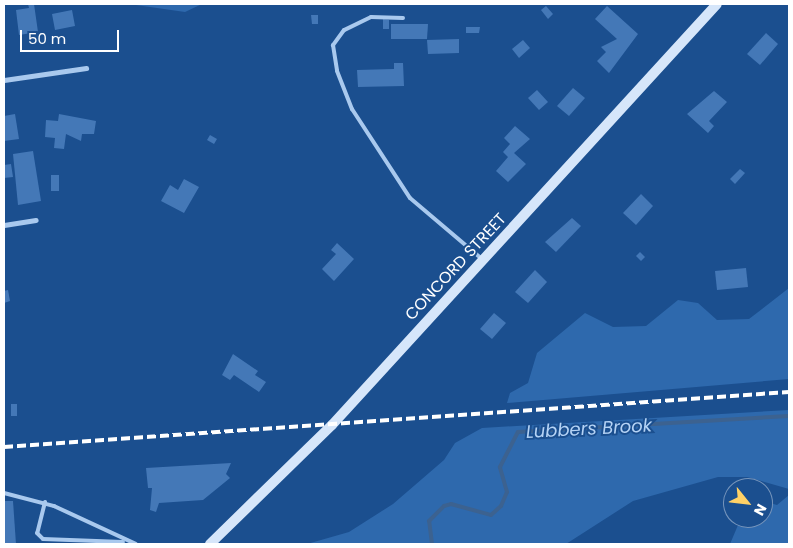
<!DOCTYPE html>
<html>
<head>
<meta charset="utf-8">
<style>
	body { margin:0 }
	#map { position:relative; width:793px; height:548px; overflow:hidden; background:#1b4f8f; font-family:Poppins,sans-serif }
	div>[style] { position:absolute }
	.green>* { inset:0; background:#2e69ad }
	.stream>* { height:4px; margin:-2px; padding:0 2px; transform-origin:2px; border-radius:2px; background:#3c6290 }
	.building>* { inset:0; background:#4478b7 }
	.lane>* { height:4px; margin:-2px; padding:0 2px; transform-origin:2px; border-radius:2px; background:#a9c9ee }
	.street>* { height:5px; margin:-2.5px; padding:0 2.5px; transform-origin:2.5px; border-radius:2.5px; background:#a9c9ee }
	.secondary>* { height:10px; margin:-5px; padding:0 5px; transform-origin:5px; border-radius:5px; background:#d6e6fa }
	.rail>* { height:4px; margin-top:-2px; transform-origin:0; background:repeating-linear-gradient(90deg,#fff 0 9px,transparent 0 13px) }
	span { translate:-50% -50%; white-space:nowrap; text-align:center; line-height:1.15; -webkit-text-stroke:4px #1b4f8f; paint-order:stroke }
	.street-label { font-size:16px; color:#fff }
	.water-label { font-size:18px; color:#b5d3f5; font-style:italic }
	.frame { position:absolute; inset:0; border:5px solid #fff; pointer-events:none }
	.north { position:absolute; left:723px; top:478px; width:50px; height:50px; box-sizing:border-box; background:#1b4f8f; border:1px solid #7695bc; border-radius:50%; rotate:119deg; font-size:14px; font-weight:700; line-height:20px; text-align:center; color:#fff }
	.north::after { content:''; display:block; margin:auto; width:18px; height:22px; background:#ffd166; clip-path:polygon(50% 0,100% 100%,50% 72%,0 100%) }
	.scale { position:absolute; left:20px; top:30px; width:99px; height:22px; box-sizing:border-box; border:2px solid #fff; border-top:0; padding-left:6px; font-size:15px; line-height:18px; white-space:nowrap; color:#fff; -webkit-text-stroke:4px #1b4f8f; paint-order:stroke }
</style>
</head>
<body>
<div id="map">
	<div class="green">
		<div style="clip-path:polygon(129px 4px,202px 4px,185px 12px)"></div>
		<div style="clip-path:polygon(789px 288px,789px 379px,507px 403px,510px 393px,528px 383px,537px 353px,585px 313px,613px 327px,646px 326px,678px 300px,698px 303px,717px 320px,749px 319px)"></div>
		<div style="clip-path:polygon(789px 410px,789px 489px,747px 477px,718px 477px,633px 501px,566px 544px,307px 544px,349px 532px,393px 504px,444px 460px,455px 443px,482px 428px)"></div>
		<div style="clip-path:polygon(789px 495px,789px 544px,730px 544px,741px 518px,763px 518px,763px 501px,777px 505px)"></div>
	</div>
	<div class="stream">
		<div style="left:432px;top:544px;width:23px;rotate:-97deg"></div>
		<div style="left:429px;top:521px;width:21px;rotate:-45deg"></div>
		<div style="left:444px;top:506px;width:7px;rotate:-16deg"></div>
		<div style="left:451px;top:504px;width:41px;rotate:15.4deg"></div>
		<div style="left:491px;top:515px;width:13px;rotate:-42deg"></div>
		<div style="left:501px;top:506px;width:15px;rotate:-67deg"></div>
		<div style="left:507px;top:492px;width:26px;rotate:-106deg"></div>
		<div style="left:500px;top:467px;width:39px;rotate:-63deg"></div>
		<div style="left:518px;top:432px;width:271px;rotate:-3.4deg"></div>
	</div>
	<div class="building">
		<div style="clip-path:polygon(28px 4px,34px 4px,38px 32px,19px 35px,16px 10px,29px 8px)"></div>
		<div style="clip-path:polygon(546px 6px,553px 14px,548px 19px,541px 10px)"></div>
		<div style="clip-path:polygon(607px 6px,638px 34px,609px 73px,597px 61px,606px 52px,601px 47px,617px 39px,595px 19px)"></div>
		<div style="clip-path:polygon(72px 10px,75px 26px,55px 30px,52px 14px)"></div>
		<div style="clip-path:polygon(311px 15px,318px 15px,318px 24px,312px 24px)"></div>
		<div style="clip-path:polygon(383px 19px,389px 20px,389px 29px,383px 29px)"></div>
		<div style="clip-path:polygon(391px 24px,428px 24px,427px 39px,391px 39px)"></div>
		<div style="clip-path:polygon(466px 27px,480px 27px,479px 33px,466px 33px)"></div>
		<div style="clip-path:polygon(766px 33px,778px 44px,760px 65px,747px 54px)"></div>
		<div style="clip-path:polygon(459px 39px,459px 53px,428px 54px,427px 40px)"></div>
		<div style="clip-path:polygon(523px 40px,530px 48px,519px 58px,512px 49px)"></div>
		<div style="clip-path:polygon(394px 63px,403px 63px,404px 86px,358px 87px,357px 70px,394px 69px)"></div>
		<div style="clip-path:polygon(573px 88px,585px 98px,569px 116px,557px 106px)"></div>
		<div style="clip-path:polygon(537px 90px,548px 102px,539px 110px,528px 98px)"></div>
		<div style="clip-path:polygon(714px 91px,727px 102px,709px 121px,714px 126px,708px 133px,687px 114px)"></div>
		<div style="clip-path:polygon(15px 114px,19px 139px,4px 141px,4px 116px)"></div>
		<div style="clip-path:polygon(59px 114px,96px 121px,94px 134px,82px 134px,81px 141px,66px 134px,64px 149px,54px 148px,55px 138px,45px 137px,46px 120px,58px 121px)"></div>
		<div style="clip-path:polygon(515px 126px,530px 139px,514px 153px,526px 164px,508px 182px,496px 171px,508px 157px,503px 152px,510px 144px,504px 138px)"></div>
		<div style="clip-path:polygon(210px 135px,217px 139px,214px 144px,207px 140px)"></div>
		<div style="clip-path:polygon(33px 151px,41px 201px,18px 205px,13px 154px)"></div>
		<div style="clip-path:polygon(11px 164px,13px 177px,4px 178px,4px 165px)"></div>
		<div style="clip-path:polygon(740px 169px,745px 173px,735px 184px,730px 179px)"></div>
		<div style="clip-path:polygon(51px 175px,59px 175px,59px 191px,51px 191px)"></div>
		<div style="clip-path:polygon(184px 179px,199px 187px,184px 213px,161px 201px,170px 185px,178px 190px)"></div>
		<div style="clip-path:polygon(641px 194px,653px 206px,636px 225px,623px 213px)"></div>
		<div style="clip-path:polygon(572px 218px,581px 226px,556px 252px,545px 242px)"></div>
		<div style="clip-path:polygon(337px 243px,354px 259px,334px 281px,322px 269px,336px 254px,331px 250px)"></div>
		<div style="clip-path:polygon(640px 252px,645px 257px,641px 261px,636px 256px)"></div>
		<div style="clip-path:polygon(746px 268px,748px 287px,717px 290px,715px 271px)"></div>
		<div style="clip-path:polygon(535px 270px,547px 282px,528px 303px,515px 292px)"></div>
		<div style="clip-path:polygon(8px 290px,10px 301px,4px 303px,4px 291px)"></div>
		<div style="clip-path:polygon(494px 313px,506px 323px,492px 339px,480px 329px)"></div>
		<div style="clip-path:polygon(233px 354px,258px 371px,255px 375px,266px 382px,259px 392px,234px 375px,230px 380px,222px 375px)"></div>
		<div style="clip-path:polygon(11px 404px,17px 404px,17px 416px,11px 416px)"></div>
		<div style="clip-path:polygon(231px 463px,226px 474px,230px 478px,203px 500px,159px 503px,156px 512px,150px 510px,152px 488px,148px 488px,146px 468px)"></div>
		<div style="clip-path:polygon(4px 501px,13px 501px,16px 544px,4px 544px)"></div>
	</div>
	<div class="lane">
		<div style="left:403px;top:18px;width:32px;rotate:-178deg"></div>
		<div style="left:371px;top:17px;width:30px;rotate:154deg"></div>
		<div style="left:344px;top:30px;width:19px;rotate:126deg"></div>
		<div style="left:333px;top:45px;width:26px;rotate:81deg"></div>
		<div style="left:337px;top:71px;width:41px;rotate:68.5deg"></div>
		<div style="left:352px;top:109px;width:106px;rotate:56.9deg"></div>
		<div style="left:410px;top:198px;width:96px;rotate:40.3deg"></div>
		<div style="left:4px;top:493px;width:52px;rotate:14.6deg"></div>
		<div style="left:54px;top:506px;width:90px;rotate:24.9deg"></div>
		<div style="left:45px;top:502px;width:32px;rotate:104deg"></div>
		<div style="left:37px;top:533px;width:8px;rotate:45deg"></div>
		<div style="left:43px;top:539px;width:80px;rotate:2.1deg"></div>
	</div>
	<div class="street">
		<div style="left:4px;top:80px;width:83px;rotate:-8.3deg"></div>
		<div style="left:4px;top:225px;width:32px;rotate:-9deg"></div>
	</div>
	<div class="secondary">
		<div style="left:210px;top:544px;width:170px;rotate:-44.3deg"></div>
		<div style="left:332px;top:425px;width:570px;rotate:-47.56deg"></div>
	</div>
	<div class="rail">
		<div style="left:4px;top:447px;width:787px;rotate:-4.01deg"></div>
	</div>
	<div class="street-label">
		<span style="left:456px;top:267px;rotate:-47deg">CONCORD STREET</span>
	</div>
	<div class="water-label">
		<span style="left:589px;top:429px;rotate:-3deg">Lubbers Brook</span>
	</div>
	<div class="frame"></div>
	<div class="north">N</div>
	<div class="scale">50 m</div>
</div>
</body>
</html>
